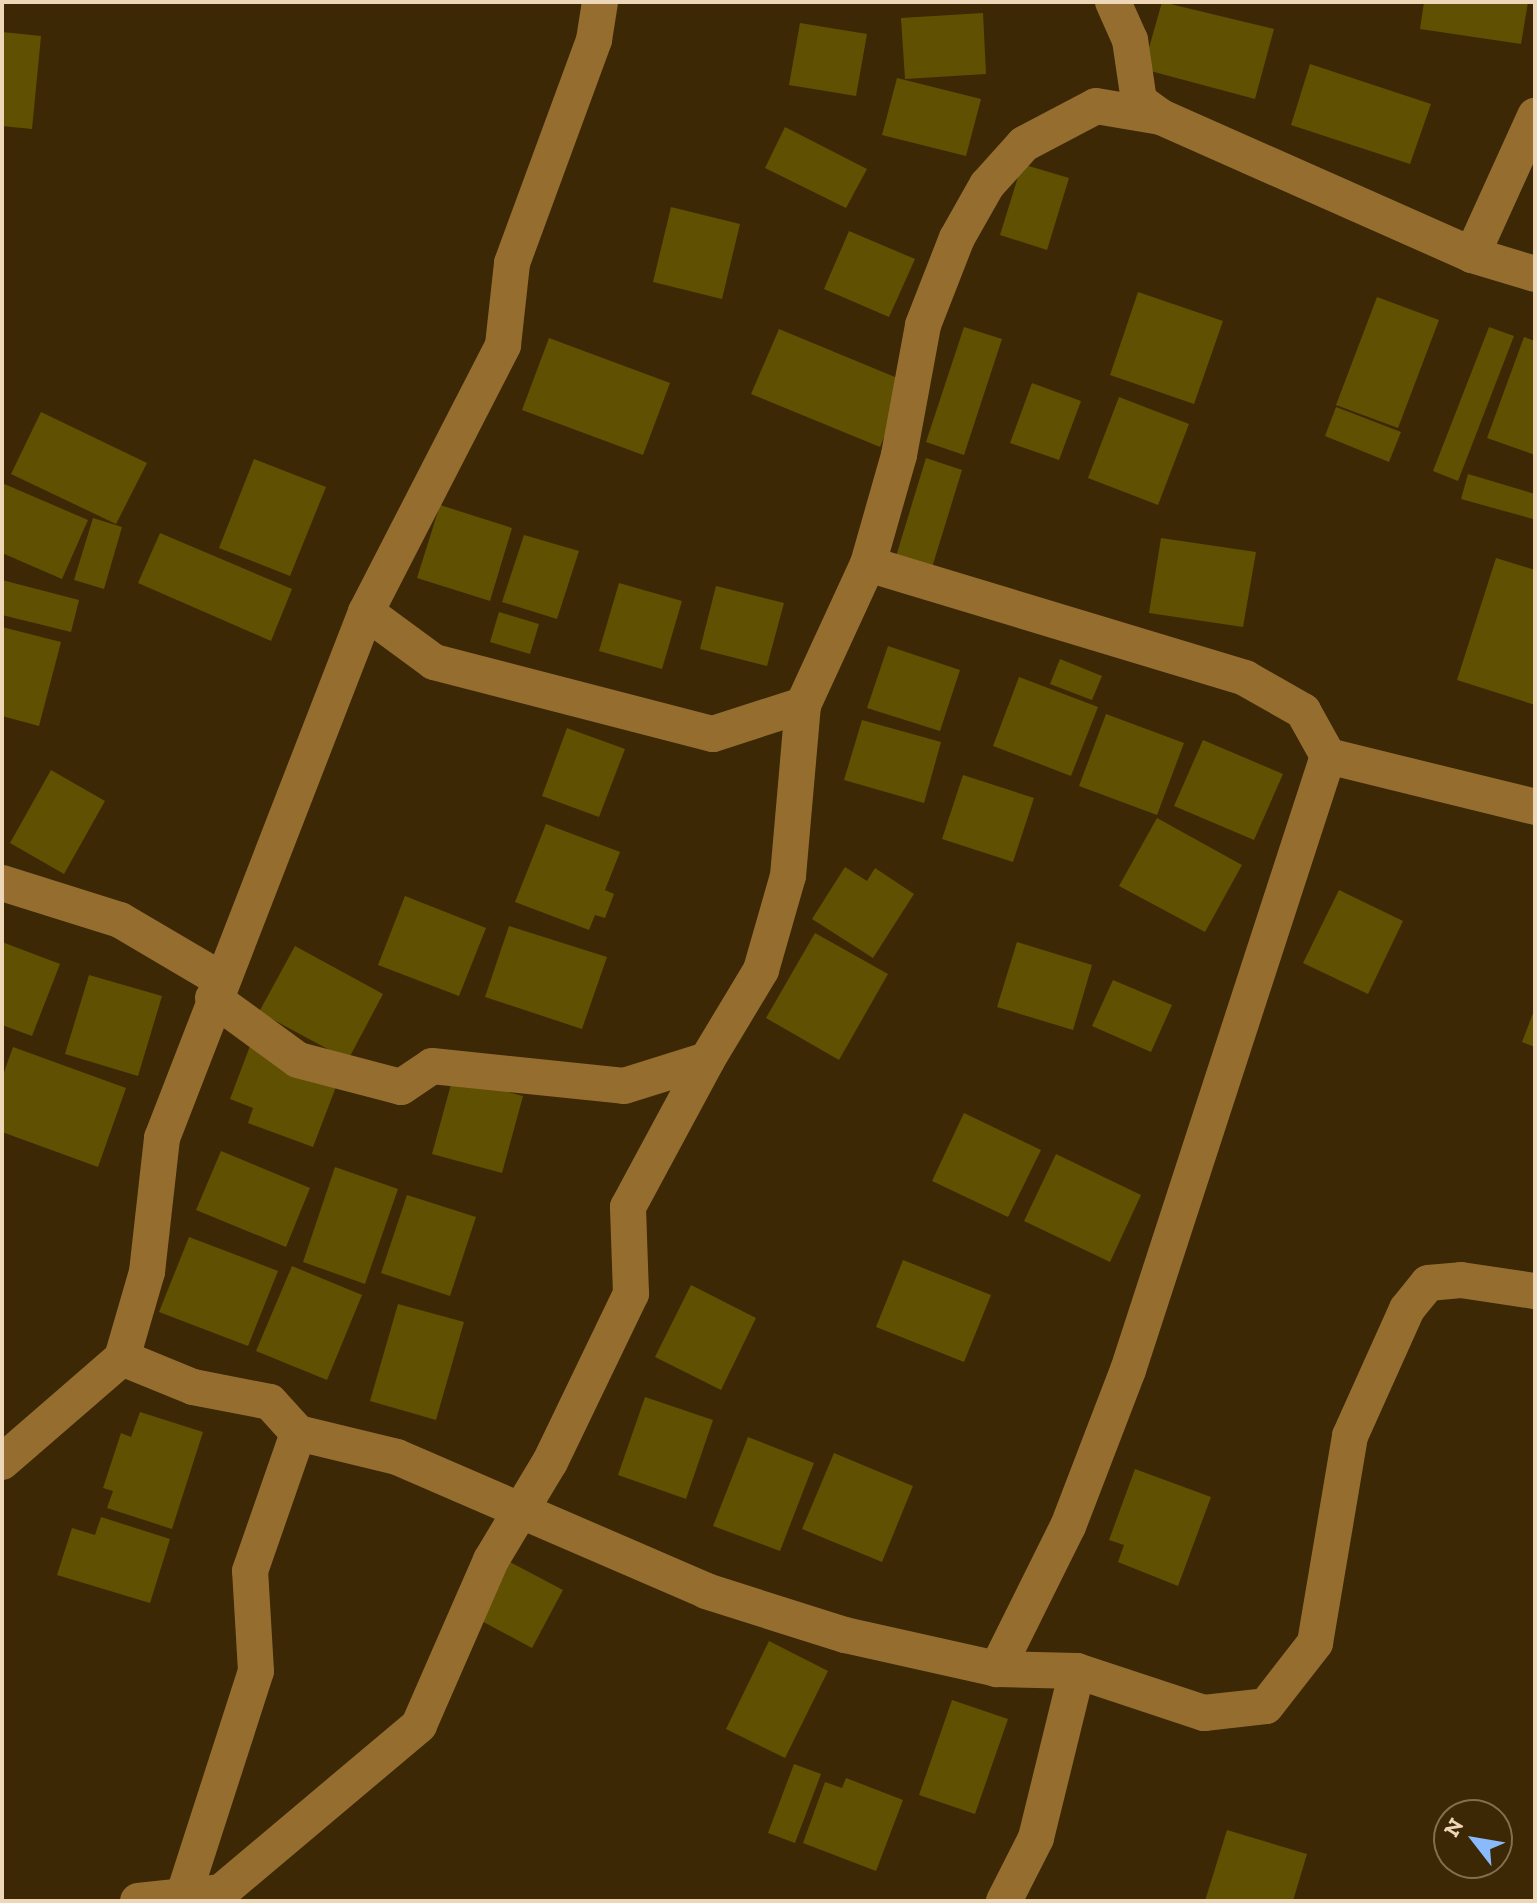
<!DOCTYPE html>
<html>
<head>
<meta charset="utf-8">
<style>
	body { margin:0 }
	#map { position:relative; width:1537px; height:1903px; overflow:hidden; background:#3c2805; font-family:"Zilla Slab",serif }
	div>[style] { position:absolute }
	.building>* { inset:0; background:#605002 }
	.street>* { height:36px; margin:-18px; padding:0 18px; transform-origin:18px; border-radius:18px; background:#956e2f }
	span { translate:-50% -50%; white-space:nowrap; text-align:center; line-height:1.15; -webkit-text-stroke:6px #3c2805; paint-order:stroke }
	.frame { position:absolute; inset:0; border:4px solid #edd7b8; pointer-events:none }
	.north { position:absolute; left:1433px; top:1799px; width:80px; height:80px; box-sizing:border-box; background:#3c2805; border:2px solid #836e4d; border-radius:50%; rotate:301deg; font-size:22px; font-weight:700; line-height:32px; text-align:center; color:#edd7b8 }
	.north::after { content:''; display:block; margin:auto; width:28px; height:36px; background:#8abafc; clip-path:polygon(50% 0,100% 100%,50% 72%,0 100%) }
</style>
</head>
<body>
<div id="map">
	<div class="building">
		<div style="clip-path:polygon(1162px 2px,1274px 29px,1255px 99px,1143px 69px)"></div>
		<div style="clip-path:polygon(1424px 2px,1528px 2px,1521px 44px,1420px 29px)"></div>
		<div style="clip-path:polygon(983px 13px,986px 74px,905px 79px,901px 18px)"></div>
		<div style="clip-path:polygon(800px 23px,867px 34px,856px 96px,789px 85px)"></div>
		<div style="clip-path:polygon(2px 32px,41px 36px,32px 129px,2px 126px)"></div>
		<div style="clip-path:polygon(1310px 64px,1431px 104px,1410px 164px,1291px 125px)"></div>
		<div style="clip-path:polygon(897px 78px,981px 99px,966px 156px,882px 135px)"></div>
		<div style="clip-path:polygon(785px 127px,867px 169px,846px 208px,765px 168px)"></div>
		<div style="clip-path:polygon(1022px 164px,1069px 178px,1047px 250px,1000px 235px)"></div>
		<div style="clip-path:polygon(671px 207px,740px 224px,722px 299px,653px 282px)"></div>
		<div style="clip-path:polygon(849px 231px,915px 259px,889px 317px,824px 289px)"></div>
		<div style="clip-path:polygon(1138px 292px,1223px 321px,1194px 404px,1110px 375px)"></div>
		<div style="clip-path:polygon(1377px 297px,1439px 320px,1398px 428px,1336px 405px)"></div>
		<div style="clip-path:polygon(964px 327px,1002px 339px,964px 455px,926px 442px)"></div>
		<div style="clip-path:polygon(1489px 327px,1514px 336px,1458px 481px,1433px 471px)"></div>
		<div style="clip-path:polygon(779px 329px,907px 382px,880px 447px,751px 394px)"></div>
		<div style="clip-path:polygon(1524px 337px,1535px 341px,1535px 455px,1487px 438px)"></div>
		<div style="clip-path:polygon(549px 338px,670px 383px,643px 455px,522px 410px)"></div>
		<div style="clip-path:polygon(1032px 383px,1081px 401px,1059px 460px,1010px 443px)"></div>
		<div style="clip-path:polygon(1119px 397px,1189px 424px,1158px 505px,1088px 478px)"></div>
		<div style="clip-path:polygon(1336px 407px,1401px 432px,1389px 462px,1325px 436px)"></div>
		<div style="clip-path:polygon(41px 412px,147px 463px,116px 524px,11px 474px)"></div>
		<div style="clip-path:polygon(926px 458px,962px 470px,930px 574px,894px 563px)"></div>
		<div style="clip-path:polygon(254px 459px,326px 487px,290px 576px,219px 548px)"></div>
		<div style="clip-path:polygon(1468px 474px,1535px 494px,1533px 519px,1461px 499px)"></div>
		<div style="clip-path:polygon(2px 483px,88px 520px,62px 579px,2px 553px)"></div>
		<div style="clip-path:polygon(440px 505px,512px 528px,490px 601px,417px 578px)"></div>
		<div style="clip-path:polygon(93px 518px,122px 527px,104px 589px,74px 580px)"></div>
		<div style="clip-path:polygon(160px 533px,292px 589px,271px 641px,138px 583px)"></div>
		<div style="clip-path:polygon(524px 535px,579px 551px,557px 619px,502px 602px)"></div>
		<div style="clip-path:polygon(1161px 538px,1256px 552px,1243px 627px,1149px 613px)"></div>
		<div style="clip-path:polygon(1496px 558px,1535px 570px,1535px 705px,1457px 680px)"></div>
		<div style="clip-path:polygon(2px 580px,79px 600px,71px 632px,2px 615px)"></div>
		<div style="clip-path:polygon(619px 583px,682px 601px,662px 669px,599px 651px)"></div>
		<div style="clip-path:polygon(716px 586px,784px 603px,767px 666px,700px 649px)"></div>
		<div style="clip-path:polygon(499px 612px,539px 624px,530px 654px,490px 642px)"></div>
		<div style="clip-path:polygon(2px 627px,61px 642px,39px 726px,2px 716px)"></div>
		<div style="clip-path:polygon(888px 646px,960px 670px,940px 731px,867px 708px)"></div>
		<div style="clip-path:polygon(1060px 659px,1102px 676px,1092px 700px,1050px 684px)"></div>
		<div style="clip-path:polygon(1019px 677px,1098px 707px,1071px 776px,993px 746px)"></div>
		<div style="clip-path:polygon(1106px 714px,1184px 743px,1157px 815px,1079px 786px)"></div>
		<div style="clip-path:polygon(862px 720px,941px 742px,924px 803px,844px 780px)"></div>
		<div style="clip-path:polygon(567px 728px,625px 749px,599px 817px,542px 796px)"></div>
		<div style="clip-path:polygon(1203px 740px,1283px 774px,1254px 840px,1174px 806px)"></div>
		<div style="clip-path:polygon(51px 770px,105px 801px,64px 874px,10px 843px)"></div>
		<div style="clip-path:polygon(963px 775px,1034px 798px,1013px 862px,942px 839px)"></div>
		<div style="clip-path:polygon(1157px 818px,1242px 865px,1205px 932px,1119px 886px)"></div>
		<div style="clip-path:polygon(546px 824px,620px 852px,605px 890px,614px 894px,605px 918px,595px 915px,589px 930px,515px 902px)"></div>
		<div style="clip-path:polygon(845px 867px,867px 881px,875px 868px,914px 894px,873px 958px,812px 919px)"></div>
		<div style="clip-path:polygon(1339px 890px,1403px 921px,1368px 994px,1303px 963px)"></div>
		<div style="clip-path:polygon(405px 896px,486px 928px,459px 996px,378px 965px)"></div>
		<div style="clip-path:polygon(509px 926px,607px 957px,582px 1029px,485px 997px)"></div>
		<div style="clip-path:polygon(815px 933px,888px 974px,839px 1060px,766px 1018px)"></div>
		<div style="clip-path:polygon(2px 942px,60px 964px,32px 1036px,2px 1025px)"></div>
		<div style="clip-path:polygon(1017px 942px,1092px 965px,1073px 1030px,997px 1007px)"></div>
		<div style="clip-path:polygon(295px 946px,383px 994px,348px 1060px,259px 1012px)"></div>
		<div style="clip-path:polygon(89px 975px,162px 996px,138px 1076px,65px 1054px)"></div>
		<div style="clip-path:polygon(1113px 980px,1172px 1005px,1151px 1052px,1092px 1026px)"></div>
		<div style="clip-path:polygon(1535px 1008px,1535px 1047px,1522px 1042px)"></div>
		<div style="clip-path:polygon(250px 1046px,339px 1079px,313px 1147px,248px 1123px,253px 1108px,230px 1099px)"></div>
		<div style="clip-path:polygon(13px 1047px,126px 1088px,98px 1167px,2px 1132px,2px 1078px)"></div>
		<div style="clip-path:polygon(453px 1077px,523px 1096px,502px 1173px,432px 1154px)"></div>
		<div style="clip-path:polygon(964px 1113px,1041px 1150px,1008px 1217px,932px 1181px)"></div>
		<div style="clip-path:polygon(221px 1151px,310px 1188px,286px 1247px,196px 1210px)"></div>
		<div style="clip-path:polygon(1056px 1154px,1141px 1195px,1110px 1262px,1024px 1221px)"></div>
		<div style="clip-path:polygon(335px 1167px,398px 1189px,365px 1284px,303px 1262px)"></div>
		<div style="clip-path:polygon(407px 1195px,476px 1217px,450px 1296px,381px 1273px)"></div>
		<div style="clip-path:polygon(189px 1237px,278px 1271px,248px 1346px,159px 1312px)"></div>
		<div style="clip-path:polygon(903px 1260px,991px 1295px,964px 1362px,876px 1327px)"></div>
		<div style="clip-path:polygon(292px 1266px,362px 1295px,327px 1380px,256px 1351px)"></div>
		<div style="clip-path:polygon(691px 1285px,756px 1318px,721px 1390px,655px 1357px)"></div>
		<div style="clip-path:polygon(398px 1304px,464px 1322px,436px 1420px,370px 1401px)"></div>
		<div style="clip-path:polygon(645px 1397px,713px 1420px,686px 1499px,618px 1475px)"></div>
		<div style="clip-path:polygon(140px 1412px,203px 1432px,172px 1529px,107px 1508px,113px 1491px,103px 1488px,121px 1433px,131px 1437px)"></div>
		<div style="clip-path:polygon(748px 1437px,814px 1463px,780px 1551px,713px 1526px)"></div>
		<div style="clip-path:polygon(834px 1453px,913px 1486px,882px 1562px,802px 1529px)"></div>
		<div style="clip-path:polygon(1135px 1469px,1211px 1497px,1178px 1586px,1118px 1562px,1124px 1545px,1109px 1540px)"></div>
		<div style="clip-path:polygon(101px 1517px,170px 1539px,150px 1603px,57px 1575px,72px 1528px,95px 1535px)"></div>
		<div style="clip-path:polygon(508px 1561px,563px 1590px,532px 1648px,478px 1619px)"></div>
		<div style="clip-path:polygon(769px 1641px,828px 1671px,785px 1758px,726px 1729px)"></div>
		<div style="clip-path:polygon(952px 1700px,1008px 1719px,975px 1814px,919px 1795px)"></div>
		<div style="clip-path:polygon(794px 1764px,821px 1774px,795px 1843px,768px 1833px)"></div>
		<div style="clip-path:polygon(846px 1778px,903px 1800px,876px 1871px,803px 1843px,825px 1782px,842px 1788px)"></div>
		<div style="clip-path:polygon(1227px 1830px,1307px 1854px,1293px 1901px,1205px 1901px)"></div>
	</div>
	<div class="street">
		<div style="left:1113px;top:2px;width:42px;rotate:65.9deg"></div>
		<div style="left:1130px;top:40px;width:62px;rotate:81.6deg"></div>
		<div style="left:1139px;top:101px;width:27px;rotate:36deg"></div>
		<div style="left:1472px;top:255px;width:153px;rotate:-65.6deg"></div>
		<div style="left:868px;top:564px;width:394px;rotate:16.8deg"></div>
		<div style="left:1245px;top:678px;width:67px;rotate:29.6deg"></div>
		<div style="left:1303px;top:711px;width:51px;rotate:60.9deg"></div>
		<div style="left:1328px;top:756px;width:646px;rotate:108.04deg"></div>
		<div style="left:1128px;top:1370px;width:167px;rotate:111deg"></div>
		<div style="left:1068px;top:1526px;width:160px;rotate:116.4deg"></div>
		<div style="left:366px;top:612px;width:300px;rotate:-62.8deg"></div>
		<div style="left:503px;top:345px;width:82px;rotate:-83.7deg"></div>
		<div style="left:512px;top:263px;width:238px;rotate:-69.8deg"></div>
		<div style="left:594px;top:40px;width:38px;rotate:-81deg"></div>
		<div style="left:1328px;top:756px;width:213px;rotate:13.8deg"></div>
		<div style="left:2px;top:883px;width:124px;rotate:17.4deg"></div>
		<div style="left:120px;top:920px;width:116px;rotate:30.5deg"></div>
		<div style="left:213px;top:998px;width:105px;rotate:36.1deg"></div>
		<div style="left:298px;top:1060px;width:106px;rotate:14.7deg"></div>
		<div style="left:401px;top:1087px;width:37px;rotate:-34deg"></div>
		<div style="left:432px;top:1066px;width:193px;rotate:5.9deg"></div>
		<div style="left:624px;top:1086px;width:87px;rotate:-17.4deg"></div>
		<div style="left:707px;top:1060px;width:105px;rotate:-59deg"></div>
		<div style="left:761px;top:970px;width:98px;rotate:-74deg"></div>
		<div style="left:788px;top:876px;width:172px;rotate:-85deg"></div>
		<div style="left:122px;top:1358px;width:90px;rotate:-73.8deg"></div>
		<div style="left:147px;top:1272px;width:135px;rotate:-83.6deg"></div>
		<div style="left:162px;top:1138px;width:564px;rotate:-68.8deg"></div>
		<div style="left:366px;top:612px;width:84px;rotate:36.3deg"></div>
		<div style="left:434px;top:662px;width:288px;rotate:14.5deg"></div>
		<div style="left:713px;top:734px;width:95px;rotate:-17.9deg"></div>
		<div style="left:803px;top:705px;width:155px;rotate:-65.3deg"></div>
		<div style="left:868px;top:564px;width:113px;rotate:-74.1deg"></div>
		<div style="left:899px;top:455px;width:132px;rotate:-79.5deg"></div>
		<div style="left:923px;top:325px;width:93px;rotate:-68.7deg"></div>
		<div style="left:957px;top:238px;width:61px;rotate:-60.5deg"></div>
		<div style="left:987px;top:185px;width:55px;rotate:-47.9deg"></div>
		<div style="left:1024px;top:144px;width:81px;rotate:-27.8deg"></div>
		<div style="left:1096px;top:106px;width:66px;rotate:9.6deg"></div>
		<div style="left:1161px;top:117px;width:340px;rotate:23.9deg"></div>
		<div style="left:1472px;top:255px;width:66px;rotate:16.8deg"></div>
		<div style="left:2px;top:1462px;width:159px;rotate:-40.9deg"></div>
		<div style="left:122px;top:1358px;width:77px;rotate:22.2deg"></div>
		<div style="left:193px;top:1387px;width:78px;rotate:11deg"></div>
		<div style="left:270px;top:1402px;width:42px;rotate:47.9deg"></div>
		<div style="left:298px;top:1433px;width:102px;rotate:13.6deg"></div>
		<div style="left:397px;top:1457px;width:337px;rotate:23.4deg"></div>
		<div style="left:706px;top:1591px;width:146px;rotate:17.6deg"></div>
		<div style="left:845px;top:1635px;width:156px;rotate:12.6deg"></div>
		<div style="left:997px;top:1669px;width:80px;rotate:1.4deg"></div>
		<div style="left:1077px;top:1671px;width:172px;rotate:103.8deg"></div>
		<div style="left:1036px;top:1838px;width:71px;rotate:116.9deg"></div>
		<div style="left:1077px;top:1671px;width:134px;rotate:18.3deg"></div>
		<div style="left:1204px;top:1713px;width:62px;rotate:-6.4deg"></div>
		<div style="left:1266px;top:1706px;width:80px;rotate:-52.1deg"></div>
		<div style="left:1315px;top:1643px;width:210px;rotate:-80.4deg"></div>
		<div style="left:1350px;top:1436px;width:139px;rotate:-65.8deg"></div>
		<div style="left:1407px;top:1309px;width:33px;rotate:-51deg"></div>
		<div style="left:1428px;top:1283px;width:33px;rotate:-5deg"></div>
		<div style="left:1461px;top:1280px;width:75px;rotate:8.5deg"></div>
		<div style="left:184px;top:1894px;width:234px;rotate:-72.1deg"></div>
		<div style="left:256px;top:1671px;width:100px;rotate:-93.4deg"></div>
		<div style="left:250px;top:1571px;width:146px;rotate:-70.8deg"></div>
		<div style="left:138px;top:1901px;width:83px;rotate:-6.2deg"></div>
		<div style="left:221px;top:1892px;width:259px;rotate:-40.1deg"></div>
		<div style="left:419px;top:1725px;width:180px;rotate:-66.4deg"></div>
		<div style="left:491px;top:1560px;width:114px;rotate:-59deg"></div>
		<div style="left:550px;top:1462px;width:187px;rotate:-64.3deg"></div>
		<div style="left:631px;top:1294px;width:87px;rotate:-92deg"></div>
		<div style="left:628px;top:1207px;width:167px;rotate:-61.7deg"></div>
	</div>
	<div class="frame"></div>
	<div class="north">N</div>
</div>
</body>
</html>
